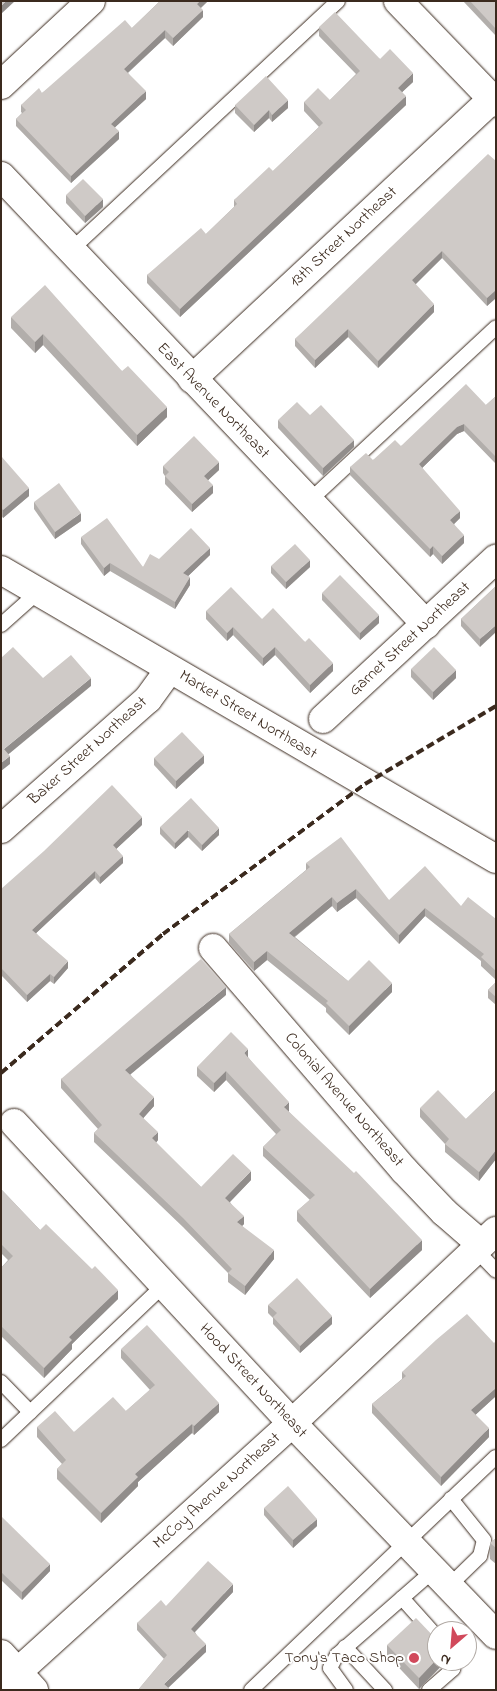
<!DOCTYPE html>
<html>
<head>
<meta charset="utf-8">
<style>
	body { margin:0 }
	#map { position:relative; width:497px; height:1691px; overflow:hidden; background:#fff; font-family:"Indie Flower",sans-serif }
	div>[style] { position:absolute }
	.roads { filter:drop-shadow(0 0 1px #3b2a1e) drop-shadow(0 0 1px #3b2a1e) }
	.lane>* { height:14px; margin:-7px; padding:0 7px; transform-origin:7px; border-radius:7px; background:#fff }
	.street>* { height:28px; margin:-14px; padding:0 14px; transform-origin:14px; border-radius:14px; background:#fff }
	.primary>* { height:28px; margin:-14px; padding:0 14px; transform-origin:14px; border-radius:14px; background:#fff }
	.rail>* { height:4px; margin-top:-2px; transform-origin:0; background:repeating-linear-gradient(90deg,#3b2a1e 0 8px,transparent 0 12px) }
	.wall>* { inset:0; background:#b2aeab }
	.shaded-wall>* { inset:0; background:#918d8b }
	.building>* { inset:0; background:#cfcac7 }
	.dots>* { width:14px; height:14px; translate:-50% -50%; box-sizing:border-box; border:2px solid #fff; border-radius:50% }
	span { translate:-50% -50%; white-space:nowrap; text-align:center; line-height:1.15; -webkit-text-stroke:4px #fff; paint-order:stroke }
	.street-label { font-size:16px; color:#3b2a1e }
	.poi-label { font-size:16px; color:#3b2a1e }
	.right { translate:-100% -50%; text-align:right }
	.frame { position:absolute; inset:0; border:2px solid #3b2a1e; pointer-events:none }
	.north { position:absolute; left:427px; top:1621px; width:50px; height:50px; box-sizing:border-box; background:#fff; border:1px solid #b1aaa5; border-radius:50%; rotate:207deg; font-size:14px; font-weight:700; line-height:20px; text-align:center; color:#3b2a1e }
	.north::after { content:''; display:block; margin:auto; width:18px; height:22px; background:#d1495b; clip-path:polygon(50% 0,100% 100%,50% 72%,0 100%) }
</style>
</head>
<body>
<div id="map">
	<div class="roads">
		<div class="lane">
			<div style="left:71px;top:250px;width:365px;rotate:-43deg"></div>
			<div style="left:309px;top:501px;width:255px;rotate:-42.9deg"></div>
			<div style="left:1px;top:625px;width:50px;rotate:-41.7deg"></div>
			<div style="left:475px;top:1249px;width:30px;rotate:46deg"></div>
			<div style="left:1px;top:1382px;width:42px;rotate:46deg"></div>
			<div style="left:1px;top:1440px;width:225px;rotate:-43.6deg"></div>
			<div style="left:449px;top:1586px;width:43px;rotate:-44.1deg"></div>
			<div style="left:480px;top:1556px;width:16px;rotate:-76deg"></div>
			<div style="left:484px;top:1540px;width:53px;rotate:-128.8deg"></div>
			<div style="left:402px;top:1598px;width:52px;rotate:48.1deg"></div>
			<div style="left:345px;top:1647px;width:59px;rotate:47.1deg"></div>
			<div style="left:251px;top:1690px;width:338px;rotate:-43.6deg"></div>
			<div style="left:346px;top:1690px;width:27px;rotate:-126deg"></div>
			<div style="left:330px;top:1668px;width:15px;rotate:-62deg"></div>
			<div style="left:337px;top:1655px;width:129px;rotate:-41.2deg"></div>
			<div style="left:429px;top:1690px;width:32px;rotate:-41deg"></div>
			<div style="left:453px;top:1669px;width:8px;rotate:-76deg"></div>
		</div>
		<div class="street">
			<div style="left:398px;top:1px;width:141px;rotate:46.1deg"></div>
			<div style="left:1px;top:85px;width:123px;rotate:-43deg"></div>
			<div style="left:1px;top:176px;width:618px;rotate:46.51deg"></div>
			<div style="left:192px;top:379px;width:415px;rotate:-43deg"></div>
			<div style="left:323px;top:719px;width:236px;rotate:-42.8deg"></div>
			<div style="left:1px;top:829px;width:196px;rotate:-41.5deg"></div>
			<div style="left:148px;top:699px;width:37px;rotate:-54deg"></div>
			<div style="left:213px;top:948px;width:293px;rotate:49.3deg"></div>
			<div style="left:404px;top:1170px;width:58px;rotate:46.4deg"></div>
			<div style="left:444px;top:1212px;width:49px;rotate:40.9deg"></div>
			<div style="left:14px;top:1123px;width:409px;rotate:47.2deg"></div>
			<div style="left:292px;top:1423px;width:294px;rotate:46.1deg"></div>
			<div style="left:1px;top:1654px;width:49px;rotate:47.5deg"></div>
			<div style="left:1px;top:1687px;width:393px;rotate:-42.2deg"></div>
			<div style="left:292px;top:1423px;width:280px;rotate:-43.3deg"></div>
		</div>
		<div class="primary">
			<div style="left:1px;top:570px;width:573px;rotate:30.28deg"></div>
		</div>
	</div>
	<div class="rail">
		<div style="left:1px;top:1073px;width:213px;rotate:-40.6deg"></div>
		<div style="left:163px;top:934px;width:252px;rotate:-36.6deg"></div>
		<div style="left:365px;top:784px;width:152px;rotate:-30.8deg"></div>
	</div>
	<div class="wall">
		<div style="clip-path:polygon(160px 1px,208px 1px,201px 8px,203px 17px,173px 46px,165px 38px,128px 73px,146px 99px,115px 127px,119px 139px,71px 183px,16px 126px,16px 119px,22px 113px,21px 112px,21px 105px,42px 93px,132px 28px)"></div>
		<div style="clip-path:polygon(463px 1px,496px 1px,496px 36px)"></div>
		<div style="clip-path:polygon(319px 27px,380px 59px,413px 82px,402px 92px,406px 105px,180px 317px,147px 283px,147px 275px,206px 234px,234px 207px,234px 200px,273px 171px,319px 127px,304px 111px,304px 102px,330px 100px,356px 74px,319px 36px)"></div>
		<div style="clip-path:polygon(235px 105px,288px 108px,272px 122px,269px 118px,254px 132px,235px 113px)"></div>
		<div style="clip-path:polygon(496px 161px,496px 298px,487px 306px,442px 258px,415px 284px,434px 312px,378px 368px,348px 337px,315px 368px,295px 346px,295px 339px)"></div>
		<div style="clip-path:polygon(66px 195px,103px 207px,85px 223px,66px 203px)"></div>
		<div style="clip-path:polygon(11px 317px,122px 371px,167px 417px,137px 446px,43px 345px,35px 353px,11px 328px)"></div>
		<div style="clip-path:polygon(496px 396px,496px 464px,464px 431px,457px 434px,422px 468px,460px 518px,454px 524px,464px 543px,442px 564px,433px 554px,430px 557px,350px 475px,350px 467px,373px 460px,401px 446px,486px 405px)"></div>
		<div style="clip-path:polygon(278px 420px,354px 447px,323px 476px,278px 428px)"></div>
		<div style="clip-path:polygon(1px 456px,29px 496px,3px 518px,1px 515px)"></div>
		<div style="clip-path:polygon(163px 466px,219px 470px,208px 480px,213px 493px,192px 512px,165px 484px,165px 476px,163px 473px)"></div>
		<div style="clip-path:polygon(34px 502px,81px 521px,55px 539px,34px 509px)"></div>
		<div style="clip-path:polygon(81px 537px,143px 567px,159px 559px,210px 555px,188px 576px,190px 585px,175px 609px,110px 571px,104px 576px,81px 544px)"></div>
		<div style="clip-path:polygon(271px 566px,310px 567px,286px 589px,271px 573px)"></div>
		<div style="clip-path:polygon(496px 586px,480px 647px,461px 626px,461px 619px)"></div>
		<div style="clip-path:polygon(322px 593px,379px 623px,360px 640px,322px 600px)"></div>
		<div style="clip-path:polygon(206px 611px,262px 619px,305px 642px,333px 671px,310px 693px,275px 655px,263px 666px,233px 635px,227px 641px,206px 619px)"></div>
		<div style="clip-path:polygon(411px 669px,456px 678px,433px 700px,411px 677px)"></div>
		<div style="clip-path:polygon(154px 758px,204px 763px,176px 789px,154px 765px)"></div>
		<div style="clip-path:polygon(142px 825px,116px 849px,123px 863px,100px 884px,95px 878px,36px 933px,68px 968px,54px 984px,50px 981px,27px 1002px,1px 975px,1px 889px)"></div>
		<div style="clip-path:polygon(160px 827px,219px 835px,202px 851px,188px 837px,175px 849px,160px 834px)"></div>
		<div style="clip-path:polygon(306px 863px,389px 900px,461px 906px,496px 919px,496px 980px,481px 966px,481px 961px,425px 916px,399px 944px,356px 898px,337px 912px,332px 906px,295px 937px,348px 981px,392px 992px,349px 1035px,326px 1012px,326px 1008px,267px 960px,254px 971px,229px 943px,229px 934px,306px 870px)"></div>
		<div style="clip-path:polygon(496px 982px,496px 1005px,488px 998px,488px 990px)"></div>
		<div style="clip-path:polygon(226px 995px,130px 1074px,154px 1106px,143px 1118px,158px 1140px,156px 1143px,201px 1187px,251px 1180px,230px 1202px,244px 1224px,242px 1226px,274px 1259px,245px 1295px,228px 1282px,228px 1273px,183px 1227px,94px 1142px,94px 1133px,98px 1129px,61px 1088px,61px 1079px)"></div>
		<div style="clip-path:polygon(248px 1057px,289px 1111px,289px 1112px,422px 1250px,370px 1298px,297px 1221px,297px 1211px,310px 1200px,263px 1156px,263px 1147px,276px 1134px,226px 1080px,214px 1092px,197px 1076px,197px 1067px)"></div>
		<div style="clip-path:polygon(496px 1090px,496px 1159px,479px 1181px,445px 1152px,445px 1144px,420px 1117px,420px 1108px,466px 1119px)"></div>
		<div style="clip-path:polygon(1px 1189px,40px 1230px,118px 1299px,72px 1344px,72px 1349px,44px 1378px,1px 1336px,1px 1268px,8px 1260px,1px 1253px)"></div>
		<div style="clip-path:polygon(268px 1305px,332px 1324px,300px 1353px,273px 1324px,273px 1318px,268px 1313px)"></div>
		<div style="clip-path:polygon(496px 1342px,496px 1396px,475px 1415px,489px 1437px,441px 1486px,372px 1413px,372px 1404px,402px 1379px,402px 1372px,494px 1343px)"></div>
		<div style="clip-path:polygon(121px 1349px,219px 1412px,194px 1435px,192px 1433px,138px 1482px,138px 1486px,101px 1523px,57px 1479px,57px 1469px,62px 1464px,37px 1437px,37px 1427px,74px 1432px,126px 1411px,150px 1390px,121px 1358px)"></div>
		<div style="clip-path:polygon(264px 1508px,317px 1526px,293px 1548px,264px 1515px)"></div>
		<div style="clip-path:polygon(1px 1518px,50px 1571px,22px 1600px,1px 1580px)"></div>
		<div style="clip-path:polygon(496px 1538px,496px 1564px,490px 1559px,490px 1543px)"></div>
		<div style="clip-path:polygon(233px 1592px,195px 1632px,206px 1652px,138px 1690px,164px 1659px,137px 1630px,137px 1623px,166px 1606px)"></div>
		<div style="clip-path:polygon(387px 1645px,437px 1661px,446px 1661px,419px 1689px,387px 1655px)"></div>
	</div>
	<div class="shaded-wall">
		<div style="clip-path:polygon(6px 1px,15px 1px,1px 14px,1px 6px)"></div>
		<div style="clip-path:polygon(200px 1px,208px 1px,197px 11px,197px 4px)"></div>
		<div style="clip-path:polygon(203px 10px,203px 17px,173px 46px,173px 38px)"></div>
		<div style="clip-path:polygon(165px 30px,165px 38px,124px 76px,124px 69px)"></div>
		<div style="clip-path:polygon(413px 73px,413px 82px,398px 96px,398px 88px)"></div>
		<div style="clip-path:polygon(146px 91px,146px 99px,111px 131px,111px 124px)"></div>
		<div style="clip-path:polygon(406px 96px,406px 105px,180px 317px,180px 309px)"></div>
		<div style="clip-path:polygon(288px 100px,288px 108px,272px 122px,272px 115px)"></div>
		<div style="clip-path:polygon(269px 110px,269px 118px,254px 132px,254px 125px)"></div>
		<div style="clip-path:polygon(119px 131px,119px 139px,71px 183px,71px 176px)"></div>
		<div style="clip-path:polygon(103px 199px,103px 207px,85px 223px,85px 216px)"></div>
		<div style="clip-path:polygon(442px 251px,442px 258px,412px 288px,412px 280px)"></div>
		<div style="clip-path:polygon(496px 290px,496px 298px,487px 306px,487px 298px)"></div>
		<div style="clip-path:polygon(434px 304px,434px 312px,378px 368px,378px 361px)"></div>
		<div style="clip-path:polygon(348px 329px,348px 337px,315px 368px,315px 360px)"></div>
		<div style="clip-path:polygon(43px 334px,43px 345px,35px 353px,35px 342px)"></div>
		<div style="clip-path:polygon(167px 407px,167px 417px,137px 446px,137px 435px)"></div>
		<div style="clip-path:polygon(464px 424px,464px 431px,457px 434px,419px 471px,419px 464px,457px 427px)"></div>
		<div style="clip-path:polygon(354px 440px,354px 447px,323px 476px,323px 468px)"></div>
		<div style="clip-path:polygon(219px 462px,219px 470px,204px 484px,204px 476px)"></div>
		<div style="clip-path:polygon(213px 485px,213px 493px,192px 512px,192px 504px)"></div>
		<div style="clip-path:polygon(29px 488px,29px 496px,3px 518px,3px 510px)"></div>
		<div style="clip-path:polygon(460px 511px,460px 518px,450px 528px,450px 520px)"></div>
		<div style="clip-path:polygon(81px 513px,81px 521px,55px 539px,55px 532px)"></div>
		<div style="clip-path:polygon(464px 535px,464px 543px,442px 564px,442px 556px)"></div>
		<div style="clip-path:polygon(433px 546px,433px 554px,430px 557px,430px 549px)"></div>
		<div style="clip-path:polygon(210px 548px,210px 555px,183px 581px,183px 573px)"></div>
		<div style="clip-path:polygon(310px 560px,310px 567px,286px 589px,286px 582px)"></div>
		<div style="clip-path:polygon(110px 563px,110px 571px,104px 576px,104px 568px)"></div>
		<div style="clip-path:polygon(190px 577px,190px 585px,175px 609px,175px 602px)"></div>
		<div style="clip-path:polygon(379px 615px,379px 623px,360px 640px,360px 633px)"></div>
		<div style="clip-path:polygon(496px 625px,496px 632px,480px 647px,480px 639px)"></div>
		<div style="clip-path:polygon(233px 627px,233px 635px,227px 641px,227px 633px)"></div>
		<div style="clip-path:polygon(275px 647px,275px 655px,263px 666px,263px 658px)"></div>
		<div style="clip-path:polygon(333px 663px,333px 671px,310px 693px,310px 685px)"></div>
		<div style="clip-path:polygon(456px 670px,456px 678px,433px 700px,433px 692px)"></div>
		<div style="clip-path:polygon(91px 678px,91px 686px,4px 758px,4px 749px)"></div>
		<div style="clip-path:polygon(204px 755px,204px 763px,176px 789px,176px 781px)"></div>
		<div style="clip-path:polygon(10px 756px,10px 764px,1px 771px,1px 763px)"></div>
		<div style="clip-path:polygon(142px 817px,142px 825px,113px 852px,113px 845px)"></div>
		<div style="clip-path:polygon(219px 828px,219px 835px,202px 851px,202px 845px)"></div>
		<div style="clip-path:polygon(188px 830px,188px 837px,175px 849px,175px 843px)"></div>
		<div style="clip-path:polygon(123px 856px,123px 863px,100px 884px,100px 877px)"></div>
		<div style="clip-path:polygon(95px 871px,95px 878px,32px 937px,32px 930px)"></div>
		<div style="clip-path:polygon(356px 889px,356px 898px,337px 912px,337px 903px)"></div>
		<div style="clip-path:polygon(332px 897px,332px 906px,289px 941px,289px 933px)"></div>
		<div style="clip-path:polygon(425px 908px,425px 916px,399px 944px,399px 935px)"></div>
		<div style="clip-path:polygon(267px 951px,267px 960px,254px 971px,254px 962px)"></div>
		<div style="clip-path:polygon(68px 961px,68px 968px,54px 984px,54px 977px)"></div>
		<div style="clip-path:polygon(50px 974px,50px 981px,27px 1002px,27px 995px)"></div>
		<div style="clip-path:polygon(392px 983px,392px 992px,349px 1035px,349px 1026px)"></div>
		<div style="clip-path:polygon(226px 987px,226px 995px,125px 1079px,125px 1070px)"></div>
		<div style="clip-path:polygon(248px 1049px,248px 1058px,244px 1053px)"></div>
		<div style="clip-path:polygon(226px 1071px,226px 1080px,214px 1092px,214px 1083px)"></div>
		<div style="clip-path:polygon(154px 1097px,154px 1106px,139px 1123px,139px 1114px)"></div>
		<div style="clip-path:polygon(289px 1102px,289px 1111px,284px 1116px,284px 1107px)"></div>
		<div style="clip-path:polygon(158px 1132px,158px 1140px,152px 1147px,152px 1138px)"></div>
		<div style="clip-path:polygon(496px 1150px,496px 1159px,479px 1181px,479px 1172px)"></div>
		<div style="clip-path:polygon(251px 1171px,251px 1180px,225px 1207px,225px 1198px)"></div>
		<div style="clip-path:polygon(244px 1216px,244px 1224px,237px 1231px,237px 1222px)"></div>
		<div style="clip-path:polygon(422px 1240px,422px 1250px,370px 1298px,370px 1289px)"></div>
		<div style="clip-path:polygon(274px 1250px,274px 1259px,245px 1295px,245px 1286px)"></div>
		<div style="clip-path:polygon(118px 1290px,118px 1299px,72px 1344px,72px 1349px,44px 1378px,44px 1368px,69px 1337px)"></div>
		<div style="clip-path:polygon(332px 1316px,332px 1324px,300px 1353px,300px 1346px)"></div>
		<div style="clip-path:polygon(496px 1388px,496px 1396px,471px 1419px,471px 1410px)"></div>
		<div style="clip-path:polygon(219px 1403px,219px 1412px,194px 1435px,194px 1426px)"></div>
		<div style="clip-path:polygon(192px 1424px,192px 1433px,138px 1482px,138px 1486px,101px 1523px,101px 1513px,135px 1474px)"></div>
		<div style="clip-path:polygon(489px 1428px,489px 1437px,441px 1486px,441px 1477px)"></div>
		<div style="clip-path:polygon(317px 1519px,317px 1526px,293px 1548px,293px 1540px)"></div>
		<div style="clip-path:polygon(50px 1564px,50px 1571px,22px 1600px,22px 1592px)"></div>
		<div style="clip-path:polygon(233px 1584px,233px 1592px,191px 1636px,191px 1629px)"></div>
		<div style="clip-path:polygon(206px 1644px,206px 1652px,166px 1690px,164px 1684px)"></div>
		<div style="clip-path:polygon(437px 1659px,437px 1661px,446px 1661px,419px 1689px,419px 1678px)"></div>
	</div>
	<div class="building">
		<div style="clip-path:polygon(1px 1px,6px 1px,1px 6px)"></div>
		<div style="clip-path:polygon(160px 1px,200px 1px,197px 4px,203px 10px,173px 38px,165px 30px,124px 69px,146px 91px,111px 124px,119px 131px,71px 176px,16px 119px,26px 110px,21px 105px,39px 88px,42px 93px,125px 20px,132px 28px)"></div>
		<div style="clip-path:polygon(470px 1px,496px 1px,496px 29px)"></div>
		<div style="clip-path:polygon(335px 12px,380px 59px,390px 49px,413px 73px,398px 88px,406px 96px,180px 309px,147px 275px,201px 228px,206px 234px,237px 204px,234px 200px,269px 167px,273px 171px,323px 123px,304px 102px,318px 88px,330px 100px,360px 71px,319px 27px)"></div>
		<div style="clip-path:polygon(266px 76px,288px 100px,272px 115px,269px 110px,254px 125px,235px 105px)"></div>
		<div style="clip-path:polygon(488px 154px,496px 161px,496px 290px,487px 298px,442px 251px,412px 280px,434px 304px,378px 361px,348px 329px,315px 360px,295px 339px)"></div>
		<div style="clip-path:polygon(83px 179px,103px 199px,85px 216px,66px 195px)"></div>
		<div style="clip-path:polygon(45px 285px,122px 371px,128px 366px,167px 407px,137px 435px,43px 334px,35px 342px,11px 317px)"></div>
		<div style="clip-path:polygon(466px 384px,486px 405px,496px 396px,496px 457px,464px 424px,457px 427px,419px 464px,460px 511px,450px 520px,464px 535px,442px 556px,433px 546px,430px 549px,350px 467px,366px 453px,373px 460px,395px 440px,401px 446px)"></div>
		<div style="clip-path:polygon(297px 402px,310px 415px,321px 405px,354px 440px,323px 468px,278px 420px)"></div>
		<div style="clip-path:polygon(194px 436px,219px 462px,204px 476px,213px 485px,192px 504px,165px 476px,169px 472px,163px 466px)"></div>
		<div style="clip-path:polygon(1px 456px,29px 488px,3px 510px,1px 508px)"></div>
		<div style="clip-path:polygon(59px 483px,81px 513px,55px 532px,34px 502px)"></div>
		<div style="clip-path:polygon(107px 518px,143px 567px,150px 554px,159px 559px,191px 528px,210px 548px,183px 573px,190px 577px,175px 602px,110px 563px,104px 568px,81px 537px)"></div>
		<div style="clip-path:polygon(295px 544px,310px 560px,286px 582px,271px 566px)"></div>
		<div style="clip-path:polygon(340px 575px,379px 615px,360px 633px,322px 593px)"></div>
		<div style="clip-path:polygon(496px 586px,496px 625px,480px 639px,461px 619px)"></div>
		<div style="clip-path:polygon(231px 587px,262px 619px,273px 608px,305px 642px,309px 638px,333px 663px,310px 685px,275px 647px,263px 658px,233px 627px,227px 633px,206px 611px)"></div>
		<div style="clip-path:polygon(13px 647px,43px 678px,71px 655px,91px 678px,4px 749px,10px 756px,1px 763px,1px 658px)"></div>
		<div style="clip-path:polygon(434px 647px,456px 670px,433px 692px,411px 669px)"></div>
		<div style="clip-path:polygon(182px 732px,204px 755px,176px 781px,154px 758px)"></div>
		<div style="clip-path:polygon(112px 785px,142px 817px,113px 845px,123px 856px,100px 877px,95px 871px,32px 930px,68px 961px,54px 977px,50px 974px,27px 995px,1px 968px,1px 889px,44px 851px)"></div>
		<div style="clip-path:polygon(191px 798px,219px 828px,202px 845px,188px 830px,175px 843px,160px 827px)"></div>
		<div style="clip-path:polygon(341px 837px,389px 900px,425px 866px,461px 906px,468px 897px,496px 919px,496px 971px,481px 957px,484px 954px,425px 908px,399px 935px,356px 889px,337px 903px,332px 897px,289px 933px,348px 981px,369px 960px,392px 983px,349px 1026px,326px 1003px,328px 1001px,267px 951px,254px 962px,229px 934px,310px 867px,306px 863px)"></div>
		<div style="clip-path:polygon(201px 959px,226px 987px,125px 1070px,154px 1097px,139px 1114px,158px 1132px,152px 1138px,201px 1187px,233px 1154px,251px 1171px,225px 1198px,244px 1216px,237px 1222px,274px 1250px,245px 1286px,228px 1273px,232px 1269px,183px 1218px,94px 1133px,102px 1125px,61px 1079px)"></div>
		<div style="clip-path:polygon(496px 982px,496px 997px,488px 990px)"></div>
		<div style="clip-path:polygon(231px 1032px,248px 1049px,244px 1053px,289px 1102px,284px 1107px,354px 1173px,356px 1171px,422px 1240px,370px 1289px,297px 1211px,315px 1195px,263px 1147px,281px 1130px,226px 1071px,214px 1083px,197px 1067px)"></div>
		<div style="clip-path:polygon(438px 1090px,466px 1119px,496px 1090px,496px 1150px,479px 1172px,445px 1144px,449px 1139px,420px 1108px)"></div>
		<div style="clip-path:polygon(1px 1189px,40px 1230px,46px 1224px,92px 1269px,95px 1266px,118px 1290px,69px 1337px,72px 1340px,44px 1368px,1px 1326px,1px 1268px,13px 1256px,1px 1244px)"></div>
		<div style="clip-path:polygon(297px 1278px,332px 1316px,300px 1346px,273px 1317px,277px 1313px,268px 1305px)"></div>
		<div style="clip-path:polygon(467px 1314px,494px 1343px,496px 1342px,496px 1388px,471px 1410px,489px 1428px,441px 1477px,372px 1404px,406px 1376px,402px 1372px,436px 1340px)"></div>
		<div style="clip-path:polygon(147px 1325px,219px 1403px,194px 1426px,192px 1424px,135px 1474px,138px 1477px,101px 1513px,57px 1469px,66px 1460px,37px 1427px,55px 1411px,74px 1432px,113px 1397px,126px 1411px,155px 1385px,121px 1349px)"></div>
		<div style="clip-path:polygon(288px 1486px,317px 1519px,293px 1540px,264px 1508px)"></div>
		<div style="clip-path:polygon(2px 1517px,50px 1564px,22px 1592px,1px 1572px)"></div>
		<div style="clip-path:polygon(496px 1538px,496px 1548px,490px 1543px)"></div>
		<div style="clip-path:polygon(208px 1561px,233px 1584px,191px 1629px,206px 1644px,164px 1684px,171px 1690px,138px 1690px,167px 1655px,137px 1623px,161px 1600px,166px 1606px)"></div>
		<div style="clip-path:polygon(416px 1618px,437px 1640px,437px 1659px,419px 1678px,387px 1645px)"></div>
	</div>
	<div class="dots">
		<div style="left:414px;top:1658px;background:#d1495b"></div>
	</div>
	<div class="street-label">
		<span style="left:344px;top:237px;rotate:-43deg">13th Street Northeast</span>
		<span style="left:213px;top:401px;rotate:46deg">East Avenue Northeast</span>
		<span style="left:410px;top:639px;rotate:-43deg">Garnet Street Northeast</span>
		<span style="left:248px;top:715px;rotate:31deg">Market Street Northeast</span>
		<span style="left:88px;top:751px;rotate:-42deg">Baker Street Northeast</span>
		<span style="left:344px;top:1100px;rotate:49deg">Colonial Avenue Northeast</span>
		<span style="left:253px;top:1381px;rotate:47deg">Hood Street Northeast</span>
		<span style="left:217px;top:1491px;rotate:-42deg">McCoy Avenue Northeast</span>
	</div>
	<div class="poi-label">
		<span class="right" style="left:404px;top:1658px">Tony's Taco Shop</span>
	</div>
	<div class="frame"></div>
	<div class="north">N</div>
</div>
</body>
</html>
